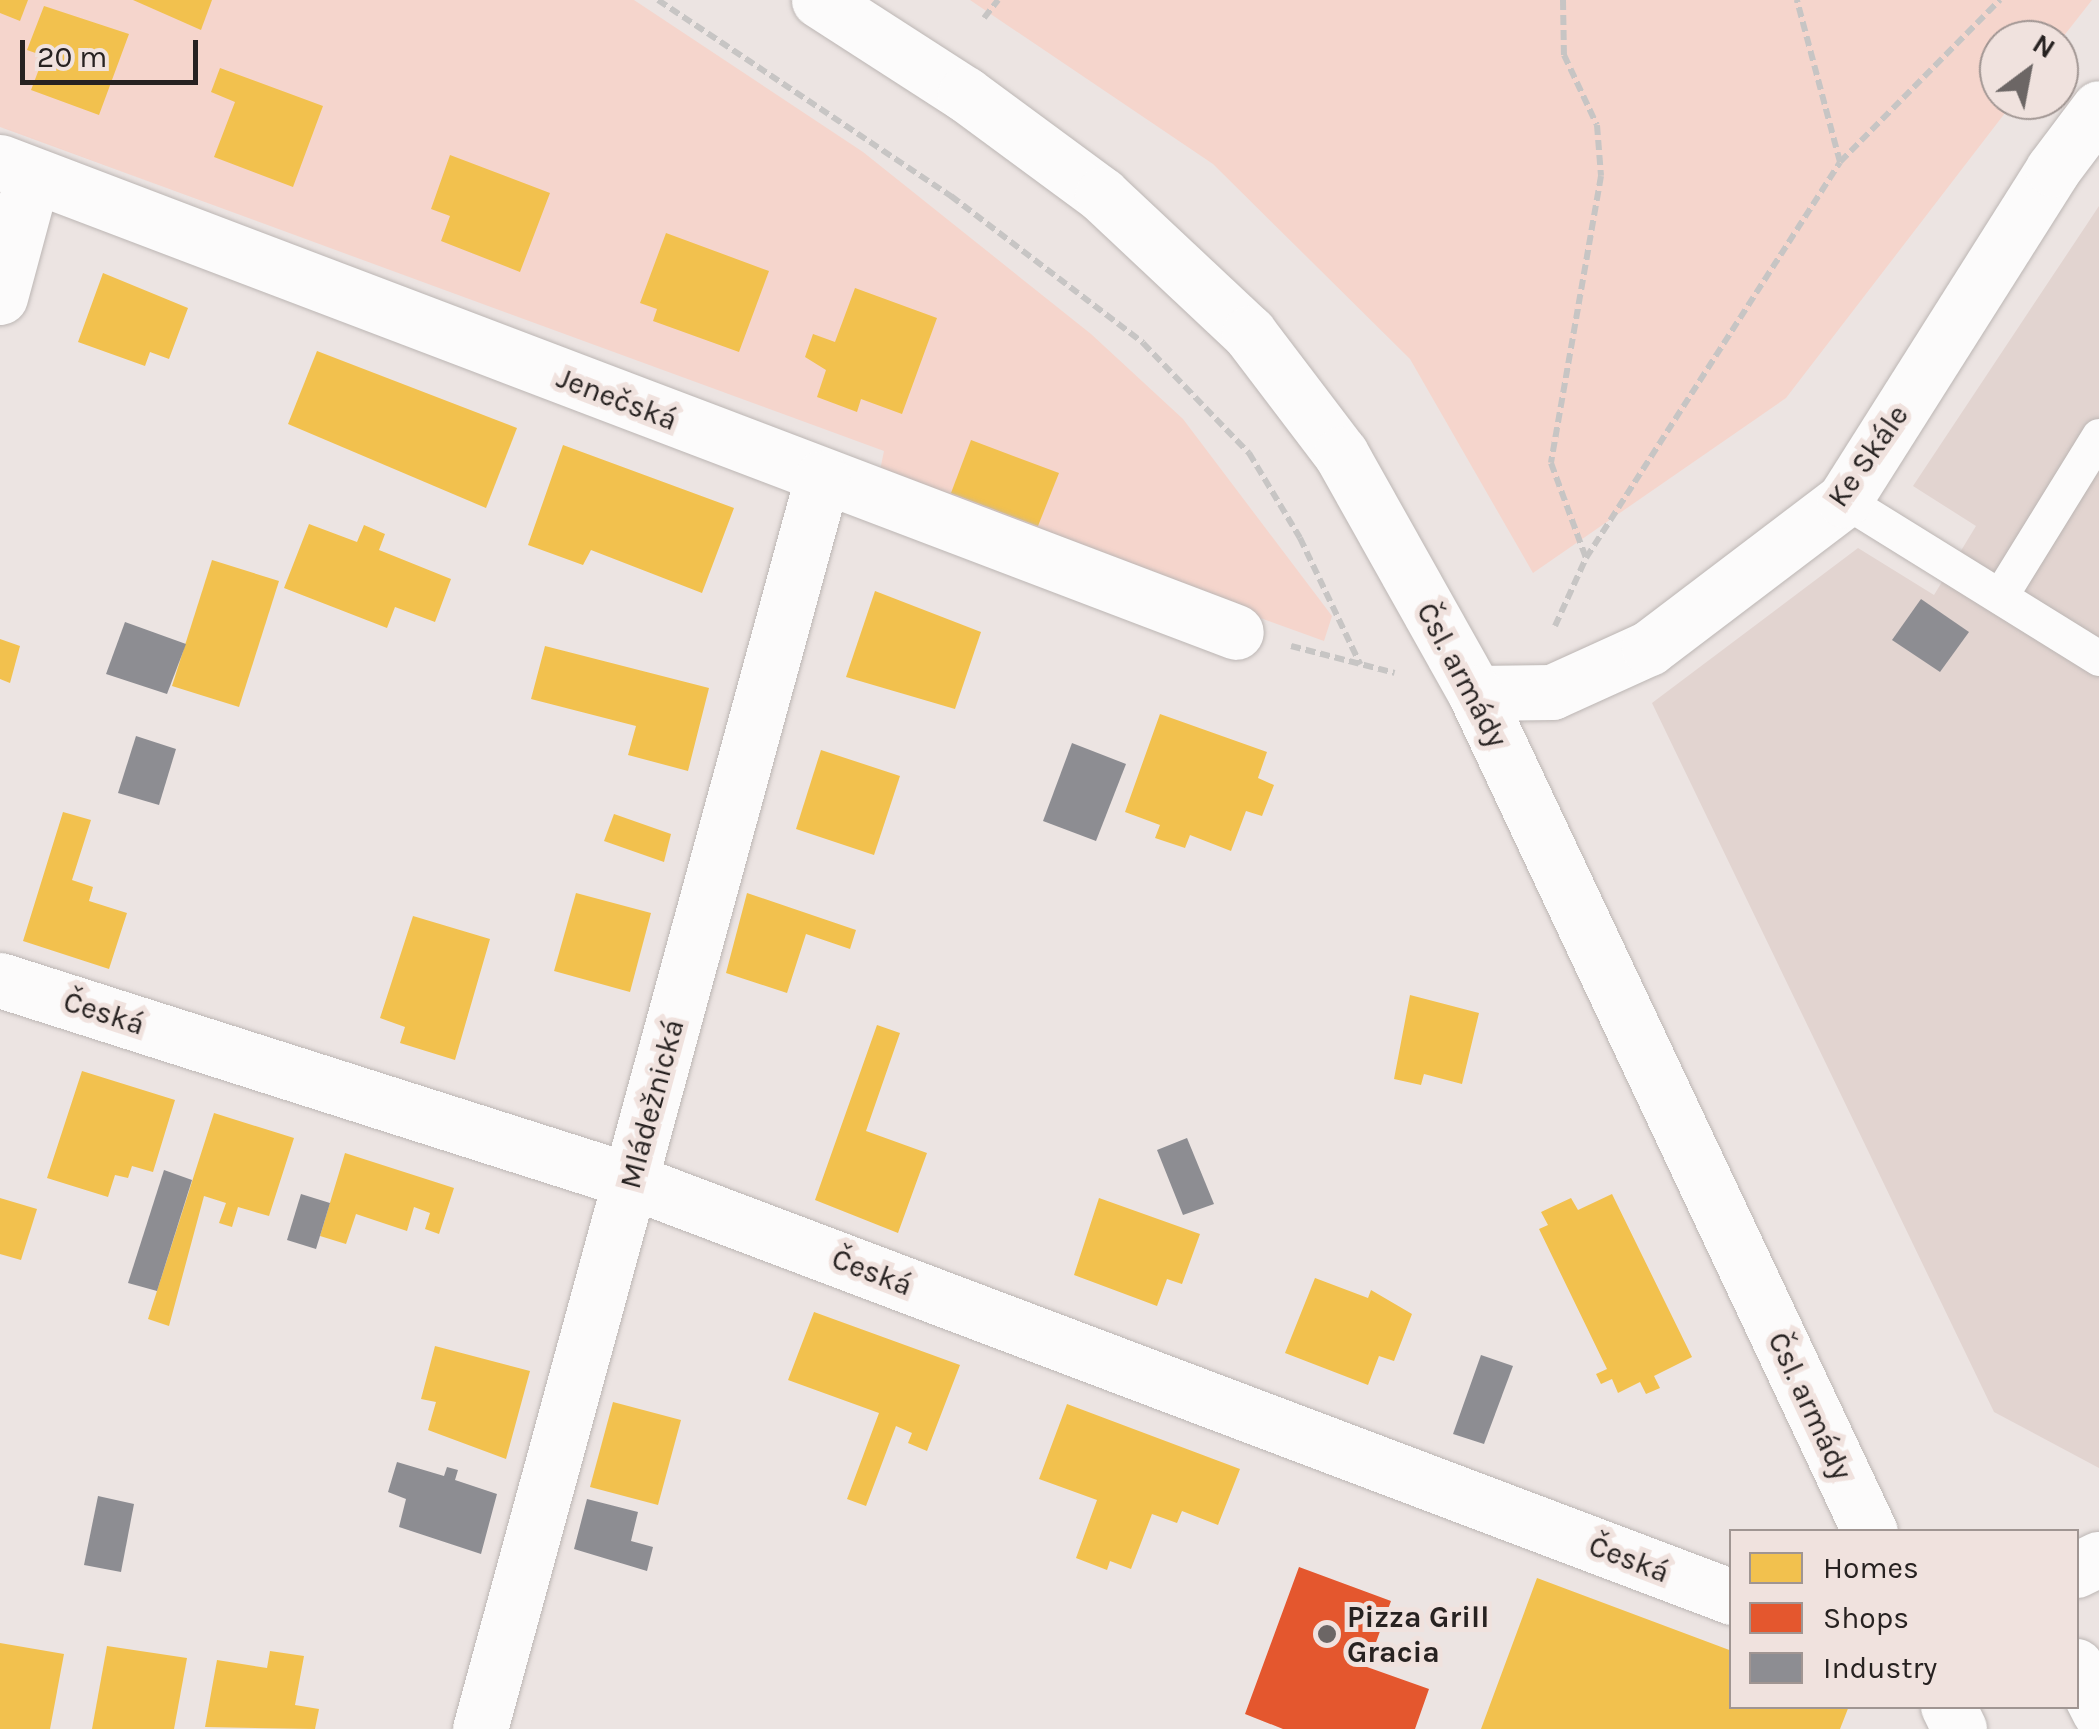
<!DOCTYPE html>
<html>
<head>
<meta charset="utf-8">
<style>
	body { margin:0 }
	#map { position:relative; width:2099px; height:1729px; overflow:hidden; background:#ece4e2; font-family:Karla,sans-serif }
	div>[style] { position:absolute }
	.built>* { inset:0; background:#e2d4d0 }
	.green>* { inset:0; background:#f5d5cc }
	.homes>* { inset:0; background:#f2c14e }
	.shops>* { inset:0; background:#e4572e }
	.industry>* { inset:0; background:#8d8d92 }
	.path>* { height:6px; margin-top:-3px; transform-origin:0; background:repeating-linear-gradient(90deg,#c7c5c4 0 10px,transparent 0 15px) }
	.roads { filter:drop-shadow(0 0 2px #bcb6b4) drop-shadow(0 0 2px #bcb6b4) }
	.lane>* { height:35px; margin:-17.5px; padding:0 17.5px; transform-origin:17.5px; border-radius:17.5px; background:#fcfbfb }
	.street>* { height:55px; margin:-27.5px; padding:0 27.5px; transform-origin:27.5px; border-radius:27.5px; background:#fcfbfb }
	.secondary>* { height:55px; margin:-27.5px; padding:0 27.5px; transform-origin:27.5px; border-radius:27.5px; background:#fcfbfb }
	.dots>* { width:28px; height:28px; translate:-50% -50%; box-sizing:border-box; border:5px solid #f0e2de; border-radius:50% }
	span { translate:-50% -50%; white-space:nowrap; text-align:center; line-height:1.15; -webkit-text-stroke:10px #f0e2de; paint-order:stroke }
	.street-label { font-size:30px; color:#272221 }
	.poi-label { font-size:30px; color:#272221; font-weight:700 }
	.left { translate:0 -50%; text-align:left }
	.legend { position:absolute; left:1729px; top:1529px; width:350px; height:180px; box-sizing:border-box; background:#f0e2de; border:2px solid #a09592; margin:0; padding:12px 18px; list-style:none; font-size:30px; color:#272221 }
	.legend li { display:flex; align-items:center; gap:20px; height:50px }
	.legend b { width:50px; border:2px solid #a09592 }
	.north { position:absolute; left:1979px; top:20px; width:100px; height:100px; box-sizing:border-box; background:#f0e2de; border:2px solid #a09592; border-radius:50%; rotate:32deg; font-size:28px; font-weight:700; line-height:40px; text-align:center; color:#272221 }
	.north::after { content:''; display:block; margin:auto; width:35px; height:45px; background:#6c6665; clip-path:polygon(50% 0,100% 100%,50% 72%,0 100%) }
	.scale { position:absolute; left:20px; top:40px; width:178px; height:45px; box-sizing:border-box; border:5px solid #272221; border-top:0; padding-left:12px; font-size:30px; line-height:35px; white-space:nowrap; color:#272221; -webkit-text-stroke:8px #f0e2de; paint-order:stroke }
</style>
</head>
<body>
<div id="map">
	<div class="built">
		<div style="clip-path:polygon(2099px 206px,2099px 1468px,1994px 1412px,1652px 703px,1858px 548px,1934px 595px,1976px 526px,1913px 486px)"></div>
	</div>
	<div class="green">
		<div style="clip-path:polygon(0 0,634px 0,863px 152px,1091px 334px,1183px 419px,1332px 616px,1324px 641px,878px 480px,884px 451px,0 127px)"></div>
		<div style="clip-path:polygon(970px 0,2092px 0,2059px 42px,1999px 40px,1999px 100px,2015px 100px,1786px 398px,1533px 573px,1410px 359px,1213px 164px)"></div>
	</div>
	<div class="homes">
		<div style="clip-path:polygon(0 0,28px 0,20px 21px,0 13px)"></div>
		<div style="clip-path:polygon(133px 0,212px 0,201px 30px)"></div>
		<div style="clip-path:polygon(44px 6px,129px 34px,99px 115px,31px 90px,44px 56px,27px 50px)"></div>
		<div style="clip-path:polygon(220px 68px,323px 106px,293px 187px,214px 157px,235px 102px,211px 92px)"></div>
		<div style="clip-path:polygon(450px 155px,550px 193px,520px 272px,441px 241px,450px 216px,431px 209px)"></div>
		<div style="clip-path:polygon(666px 233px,769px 271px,739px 352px,653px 321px,657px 309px,640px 303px)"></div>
		<div style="clip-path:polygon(103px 273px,188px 308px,169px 359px,150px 352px,145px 366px,78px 342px)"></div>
		<div style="clip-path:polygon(855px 288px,937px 318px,902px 414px,861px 399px,857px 412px,817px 397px,826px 370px,805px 357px,813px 334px,835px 342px)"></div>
		<div style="clip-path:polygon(317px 351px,517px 428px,486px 508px,288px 424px)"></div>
		<div style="clip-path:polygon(971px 440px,1059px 473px,1038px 526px,951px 493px)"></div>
		<div style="clip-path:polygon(563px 445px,734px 508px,702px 593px,591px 550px,583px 565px,528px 545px)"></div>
		<div style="clip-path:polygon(309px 524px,357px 542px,364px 525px,385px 534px,379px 550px,451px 579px,435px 622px,395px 607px,387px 628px,284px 588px)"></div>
		<div style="clip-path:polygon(212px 560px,279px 581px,239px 707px,172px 686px)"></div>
		<div style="clip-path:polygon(875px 591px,981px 632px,955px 709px,846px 677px)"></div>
		<div style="clip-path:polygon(0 639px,20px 646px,10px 683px,0 679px)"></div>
		<div style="clip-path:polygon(545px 646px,709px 688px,688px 771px,628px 755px,636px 726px,531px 699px)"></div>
		<div style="clip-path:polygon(1160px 714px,1267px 752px,1258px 778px,1274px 785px,1262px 816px,1246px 811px,1231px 851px,1190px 835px,1185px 848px,1155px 838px,1160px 825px,1125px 812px)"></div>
		<div style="clip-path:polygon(821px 750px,900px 776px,874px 855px,796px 829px)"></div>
		<div style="clip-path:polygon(63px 812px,91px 820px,72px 880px,93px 887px,89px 901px,127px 913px,109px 969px,23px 941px)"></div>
		<div style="clip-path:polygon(614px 814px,671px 834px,664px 862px,604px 841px)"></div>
		<div style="clip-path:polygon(576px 893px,651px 913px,630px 992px,554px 971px)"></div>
		<div style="clip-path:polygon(747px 893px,856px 930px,850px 949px,806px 934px,787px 993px,726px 973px)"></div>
		<div style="clip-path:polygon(413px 916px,490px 939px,455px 1060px,400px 1043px,405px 1027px,380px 1018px)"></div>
		<div style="clip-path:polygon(1410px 995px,1479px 1013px,1462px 1084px,1424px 1074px,1421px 1085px,1394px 1079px)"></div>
		<div style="clip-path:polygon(877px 1025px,900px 1033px,866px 1131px,927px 1153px,898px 1233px,815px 1200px)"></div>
		<div style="clip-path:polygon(82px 1071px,175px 1100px,153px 1172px,132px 1166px,128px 1178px,115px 1175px,108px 1197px,47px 1178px)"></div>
		<div style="clip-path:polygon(214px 1113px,294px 1138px,269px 1216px,238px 1207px,232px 1227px,219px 1223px,226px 1203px,204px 1196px,169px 1326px,148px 1319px)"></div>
		<div style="clip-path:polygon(345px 1153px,454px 1188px,439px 1234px,425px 1229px,430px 1213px,414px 1207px,407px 1231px,356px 1214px,346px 1244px,320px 1236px)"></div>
		<div style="clip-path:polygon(1612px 1194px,1692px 1357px,1654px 1376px,1660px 1388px,1646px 1394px,1640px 1382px,1618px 1393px,1612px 1379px,1601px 1384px,1596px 1374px,1607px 1369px,1539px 1229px,1548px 1225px,1541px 1212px,1571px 1198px,1578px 1210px)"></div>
		<div style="clip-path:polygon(0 1198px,37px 1209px,21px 1260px,0 1254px)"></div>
		<div style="clip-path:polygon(1099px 1198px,1200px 1234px,1182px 1284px,1167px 1279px,1157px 1306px,1074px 1275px)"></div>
		<div style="clip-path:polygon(1315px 1278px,1368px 1298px,1371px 1290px,1412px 1314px,1394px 1361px,1379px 1356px,1368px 1385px,1285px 1353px)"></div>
		<div style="clip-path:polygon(814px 1312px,960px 1365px,927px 1451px,908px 1443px,912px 1433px,896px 1426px,866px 1506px,847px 1499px,879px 1413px,788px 1380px)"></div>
		<div style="clip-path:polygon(435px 1346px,530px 1371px,506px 1459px,428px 1430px,436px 1402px,421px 1399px)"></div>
		<div style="clip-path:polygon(613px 1402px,681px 1420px,658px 1505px,590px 1487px)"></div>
		<div style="clip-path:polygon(1067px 1404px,1240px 1469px,1218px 1525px,1182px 1511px,1177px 1523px,1152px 1514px,1131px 1569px,1110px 1561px,1107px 1570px,1076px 1558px,1097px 1500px,1039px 1479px)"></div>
		<div style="clip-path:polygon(1537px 1578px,1732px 1651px,1732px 1706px,1849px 1706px,1840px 1729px,1481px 1729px)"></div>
		<div style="clip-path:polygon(0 1643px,64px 1654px,50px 1729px,0 1729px)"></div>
		<div style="clip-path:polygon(107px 1646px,187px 1658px,174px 1729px,92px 1729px)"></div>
		<div style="clip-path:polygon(270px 1651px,304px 1656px,295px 1705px,319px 1709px,315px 1729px,205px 1727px,217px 1660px,267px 1668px)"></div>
	</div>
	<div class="shops">
		<div style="clip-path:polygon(1299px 1567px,1391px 1601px,1367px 1667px,1429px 1689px,1415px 1729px,1283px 1729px,1245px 1714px)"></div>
	</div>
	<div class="industry">
		<div style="clip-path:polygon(1921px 599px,1969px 632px,1940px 672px,1892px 640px)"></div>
		<div style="clip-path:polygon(125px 622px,186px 644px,167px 694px,106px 674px)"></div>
		<div style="clip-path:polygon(136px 736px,176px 749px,159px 805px,118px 793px)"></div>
		<div style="clip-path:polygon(1072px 743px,1126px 764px,1096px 841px,1043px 821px)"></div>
		<div style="clip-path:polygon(1187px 1138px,1214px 1204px,1183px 1215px,1157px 1150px)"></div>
		<div style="clip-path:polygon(164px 1170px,192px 1180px,157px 1291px,128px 1283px)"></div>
		<div style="clip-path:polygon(301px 1194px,330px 1203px,316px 1249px,287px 1240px)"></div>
		<div style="clip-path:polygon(1481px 1355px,1513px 1366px,1484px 1444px,1453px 1434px)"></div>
		<div style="clip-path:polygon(397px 1462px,444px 1476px,447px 1467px,458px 1470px,455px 1480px,497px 1494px,481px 1554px,399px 1527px,406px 1499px,388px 1492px)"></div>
		<div style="clip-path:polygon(98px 1496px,134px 1504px,121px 1572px,84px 1565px)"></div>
		<div style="clip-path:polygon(587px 1499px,638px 1512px,631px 1541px,653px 1547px,647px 1571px,574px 1549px)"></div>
	</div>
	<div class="path">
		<div style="left:658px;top:0;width:353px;rotate:33.8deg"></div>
		<div style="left:951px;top:196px;width:242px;rotate:37.4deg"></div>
		<div style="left:1143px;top:343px;width:153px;rotate:46.1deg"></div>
		<div style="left:1249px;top:453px;width:99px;rotate:59deg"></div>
		<div style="left:1300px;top:538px;width:140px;rotate:64.5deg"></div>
		<div style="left:1563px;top:0;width:55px;rotate:89deg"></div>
		<div style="left:1564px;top:55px;width:77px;rotate:64.8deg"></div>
		<div style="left:1597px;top:125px;width:51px;rotate:85.5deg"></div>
		<div style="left:1601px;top:176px;width:291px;rotate:99.9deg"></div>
		<div style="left:1551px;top:463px;width:101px;rotate:69.8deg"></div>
		<div style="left:984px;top:18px;width:23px;rotate:-52deg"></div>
		<div style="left:1840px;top:162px;width:228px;rotate:-45.4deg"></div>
		<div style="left:1555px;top:626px;width:75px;rotate:-65.5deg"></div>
		<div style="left:1586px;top:558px;width:470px;rotate:-57.3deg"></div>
		<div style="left:1840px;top:162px;width:168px;rotate:-104.9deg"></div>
		<div style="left:1291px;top:646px;width:107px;rotate:14.6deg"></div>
	</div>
	<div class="roads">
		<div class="lane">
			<div style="left:1844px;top:500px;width:300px;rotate:31.8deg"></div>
			<div style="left:2000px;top:596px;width:188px;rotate:-58.3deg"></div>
		</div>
		<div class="street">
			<div style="left:0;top:162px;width:1322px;rotate:20.82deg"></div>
			<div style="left:0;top:297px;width:126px;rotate:-74.9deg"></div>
			<div style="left:1475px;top:693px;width:77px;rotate:-0.7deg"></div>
			<div style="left:1552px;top:692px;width:107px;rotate:-24.4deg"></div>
			<div style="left:1649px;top:648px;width:245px;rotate:-37.2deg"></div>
			<div style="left:1844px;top:500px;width:391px;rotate:-57.7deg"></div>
			<div style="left:2053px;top:169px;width:76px;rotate:-53deg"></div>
			<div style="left:0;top:980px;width:662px;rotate:17.67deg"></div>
			<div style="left:631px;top:1181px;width:1177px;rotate:20.7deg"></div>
			<div style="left:2076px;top:1570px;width:25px;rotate:-26deg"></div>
			<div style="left:2076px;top:1666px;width:51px;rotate:62.9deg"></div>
			<div style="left:480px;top:1729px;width:1297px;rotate:-74.71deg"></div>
		</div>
		<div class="secondary">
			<div style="left:819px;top:0;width:174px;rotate:32.8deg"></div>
			<div style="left:965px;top:94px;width:170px;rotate:36.4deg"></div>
			<div style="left:1102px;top:195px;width:202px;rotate:43.2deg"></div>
			<div style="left:1249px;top:333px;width:152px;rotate:52.8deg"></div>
			<div style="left:1341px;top:454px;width:274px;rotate:60.7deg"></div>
			<div style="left:1475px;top:693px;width:927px;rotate:64.79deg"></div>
			<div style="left:1948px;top:1706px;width:25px;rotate:64deg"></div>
		</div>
	</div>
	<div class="dots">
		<div style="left:1327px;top:1634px;background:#6c6665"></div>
	</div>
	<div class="street-label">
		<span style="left:617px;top:399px;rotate:21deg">Jenečská</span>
		<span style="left:1868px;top:456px;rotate:-55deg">Ke Skále</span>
		<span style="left:1462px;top:675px;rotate:62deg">Čsl. armády</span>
		<span style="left:104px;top:1013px;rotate:18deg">Česká</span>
		<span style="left:652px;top:1104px;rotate:-75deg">Mládežnická</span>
		<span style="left:872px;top:1272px;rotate:21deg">Česká</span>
		<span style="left:1810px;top:1406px;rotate:65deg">Čsl. armády</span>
		<span style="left:1629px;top:1559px;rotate:21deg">Česká</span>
	</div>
	<div class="poi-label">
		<span class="left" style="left:1347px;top:1634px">Pizza Grill<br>Gracia</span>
	</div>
	<ul class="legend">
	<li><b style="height:28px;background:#f2c14e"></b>Homes</li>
	<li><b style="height:28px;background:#e4572e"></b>Shops</li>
	<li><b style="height:28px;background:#8d8d92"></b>Industry</li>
	</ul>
	<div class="north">N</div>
	<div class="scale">20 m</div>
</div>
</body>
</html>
